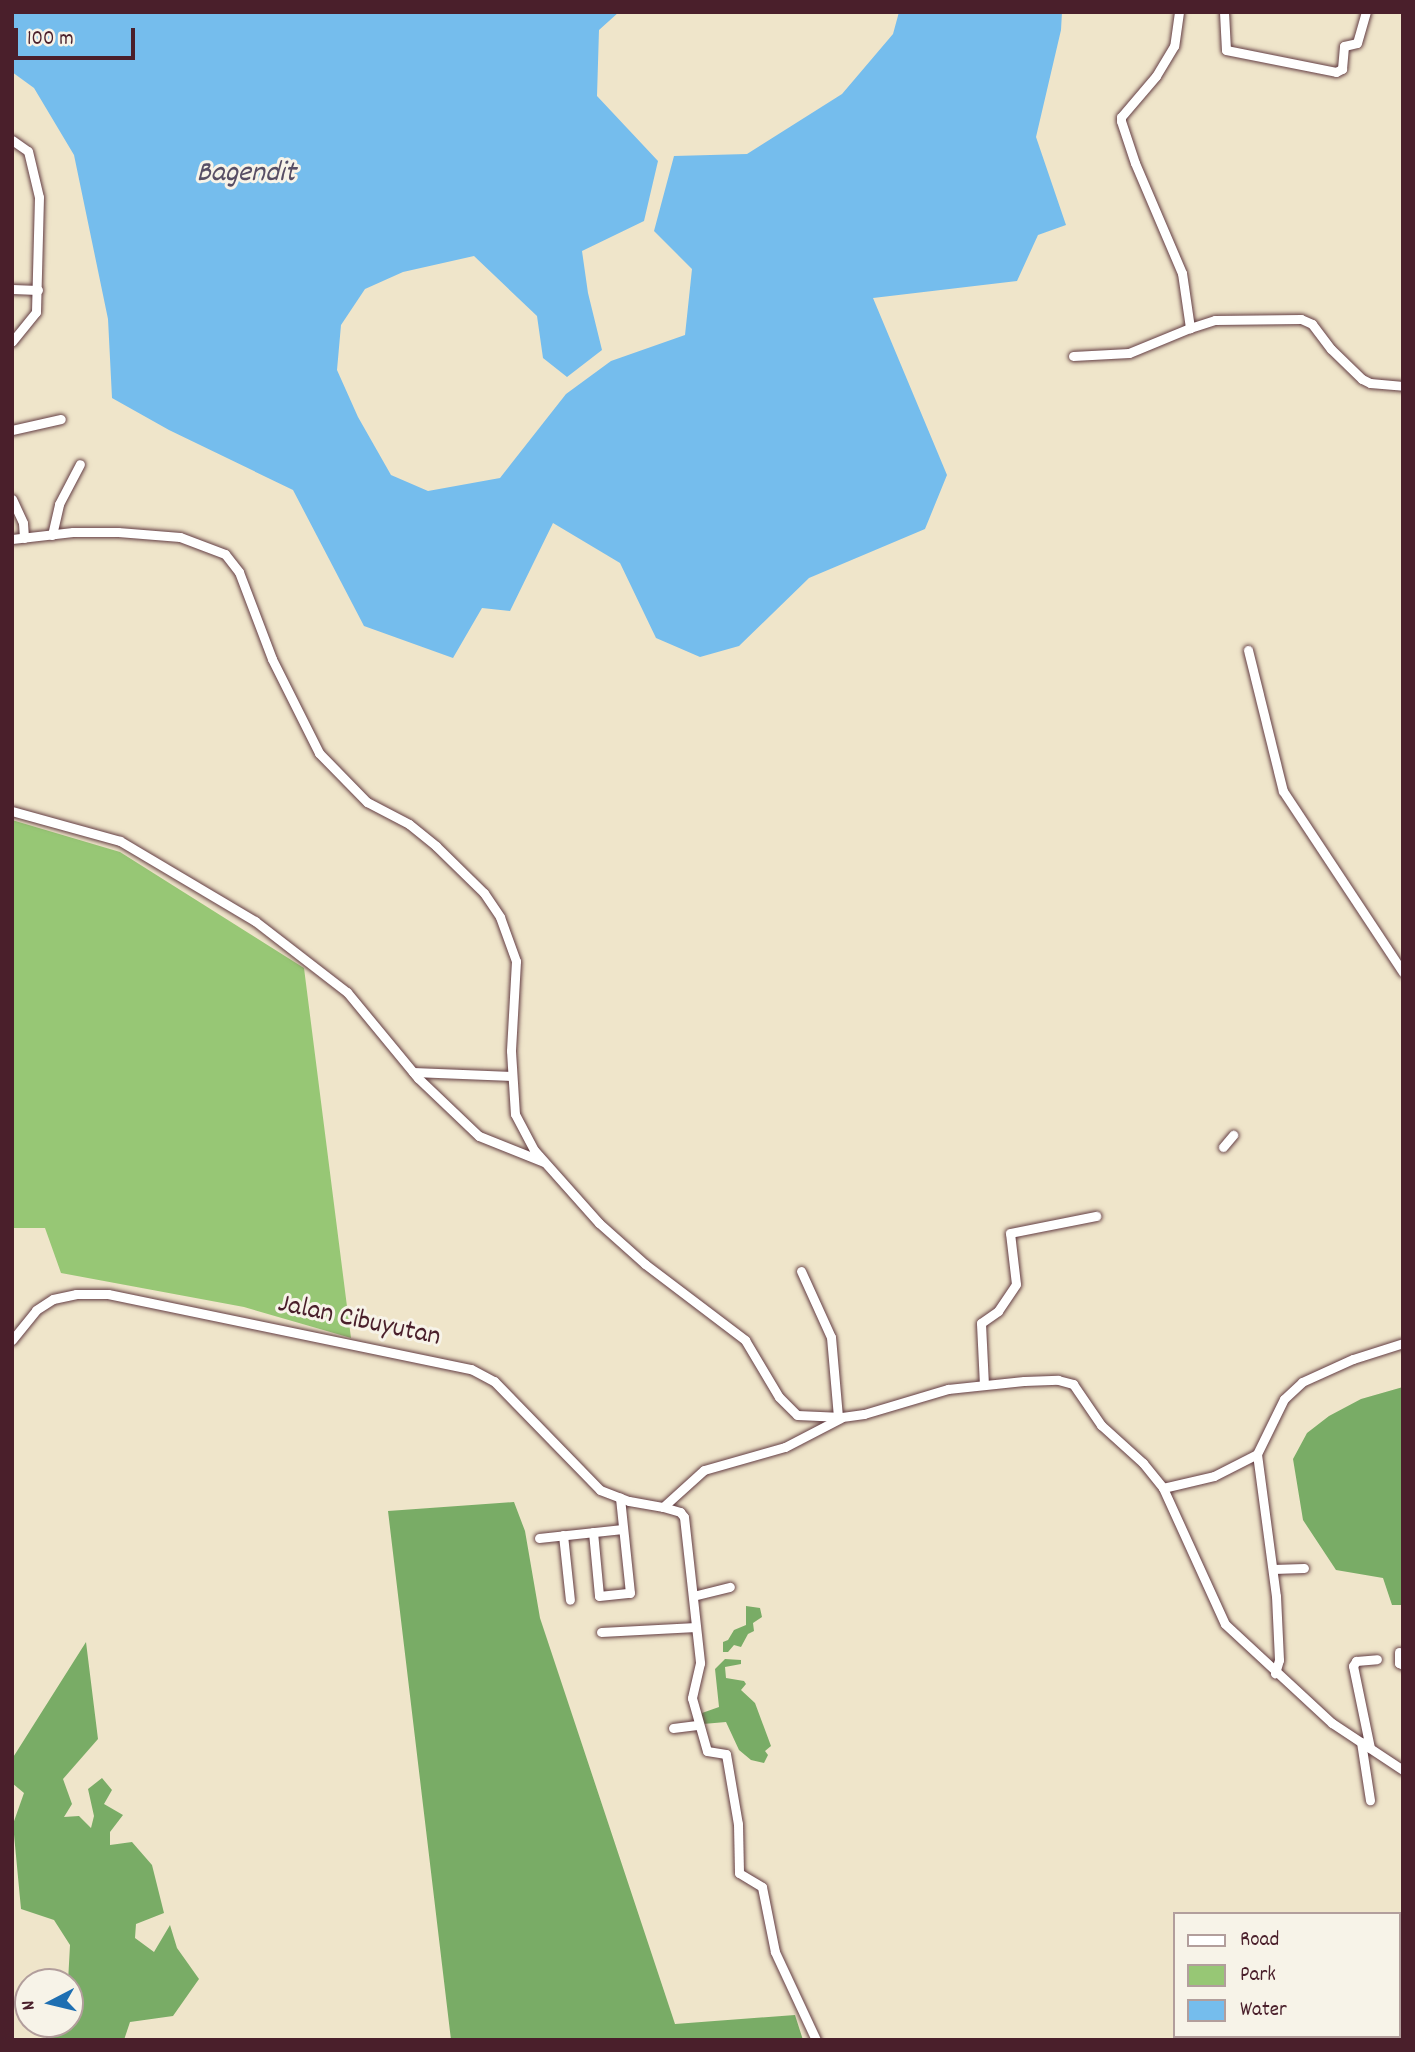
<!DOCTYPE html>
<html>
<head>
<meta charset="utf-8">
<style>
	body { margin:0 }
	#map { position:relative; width:1415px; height:2052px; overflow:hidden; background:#efe5ca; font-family:Dekko,sans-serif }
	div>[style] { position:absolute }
	.green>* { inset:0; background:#97c775 }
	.forest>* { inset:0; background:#79ac66 }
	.water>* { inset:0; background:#75bded }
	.roads { filter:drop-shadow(0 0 2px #633d43) drop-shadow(0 0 2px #633d43) }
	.minor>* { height:9px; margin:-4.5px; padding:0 4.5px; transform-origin:4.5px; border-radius:4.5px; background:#fff }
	span { translate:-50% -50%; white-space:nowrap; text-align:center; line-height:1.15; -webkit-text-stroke:6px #f7f3e8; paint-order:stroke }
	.street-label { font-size:28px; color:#4a1f2b }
	.water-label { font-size:30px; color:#574e65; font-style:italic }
	.frame { position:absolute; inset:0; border:14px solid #4a1f2b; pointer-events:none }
	.legend { position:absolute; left:1173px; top:1912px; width:228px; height:126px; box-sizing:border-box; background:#f7f3e8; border:2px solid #b29e9c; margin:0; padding:9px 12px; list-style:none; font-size:21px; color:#4a1f2b }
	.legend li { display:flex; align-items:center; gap:14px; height:35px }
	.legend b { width:35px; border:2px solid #b29e9c }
	.north { position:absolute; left:14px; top:1968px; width:70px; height:70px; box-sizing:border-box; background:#f7f3e8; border:2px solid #b29e9c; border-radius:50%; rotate:263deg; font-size:19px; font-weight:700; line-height:28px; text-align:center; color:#4a1f2b }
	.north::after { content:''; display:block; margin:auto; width:24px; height:32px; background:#1f6fb2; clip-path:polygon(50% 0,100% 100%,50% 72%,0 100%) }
	.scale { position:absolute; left:14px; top:28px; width:121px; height:32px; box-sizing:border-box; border:4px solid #4a1f2b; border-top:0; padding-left:9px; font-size:21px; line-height:24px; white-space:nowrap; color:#4a1f2b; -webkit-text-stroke:5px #f7f3e8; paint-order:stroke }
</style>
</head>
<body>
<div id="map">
	<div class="green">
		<div style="clip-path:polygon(12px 820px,120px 852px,304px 968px,351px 1338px,244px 1307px,61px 1273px,45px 1228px,12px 1228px)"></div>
	</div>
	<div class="forest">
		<div style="clip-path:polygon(1403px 1387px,1403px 1605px,1392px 1605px,1383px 1578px,1336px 1570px,1303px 1520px,1293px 1459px,1307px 1433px,1329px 1416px,1361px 1399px)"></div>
		<div style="clip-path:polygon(514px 1502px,525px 1531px,540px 1618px,675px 2024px,795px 2015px,803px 2040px,451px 2040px,388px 1511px)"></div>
		<div style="clip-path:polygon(746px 1606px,760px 1608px,762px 1617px,753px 1623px,754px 1631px,748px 1634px,741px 1647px,734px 1645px,728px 1652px,723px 1652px,723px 1642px,728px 1640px,734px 1630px,746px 1625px)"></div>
		<div style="clip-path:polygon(86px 1642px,98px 1739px,63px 1779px,72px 1804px,64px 1817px,79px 1816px,91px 1828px,94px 1816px,88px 1789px,102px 1778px,112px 1790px,104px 1804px,123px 1815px,110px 1832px,110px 1845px,132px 1842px,152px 1865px,164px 1913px,136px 1924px,135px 1938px,154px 1952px,170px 1925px,177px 1948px,199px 1979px,173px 2016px,130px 2022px,124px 2040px,45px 2040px,52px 2024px,70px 2024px,68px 1982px,70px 1945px,54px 1920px,21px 1909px,13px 1824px,24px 1793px,12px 1783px,12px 1759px)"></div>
		<div style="clip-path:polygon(725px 1659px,741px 1660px,741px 1664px,725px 1667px,726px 1678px,744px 1681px,746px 1684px,741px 1690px,755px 1703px,771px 1746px,765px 1751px,768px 1755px,764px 1763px,751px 1760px,739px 1750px,726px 1722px,703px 1724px,701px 1719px,702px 1713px,719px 1707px,715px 1669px)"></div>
	</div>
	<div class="water">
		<div style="clip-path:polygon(12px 12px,619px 12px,599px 30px,597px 96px,658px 161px,644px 221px,582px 251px,588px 293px,602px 350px,567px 377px,543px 358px,537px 316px,474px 256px,403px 272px,365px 289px,341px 325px,337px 370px,358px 417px,391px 475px,428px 491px,500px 478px,566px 394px,611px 361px,685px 335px,692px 269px,654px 231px,674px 156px,747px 154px,842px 94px,893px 34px,899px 12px,1062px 12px,1061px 30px,1036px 137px,1066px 225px,1038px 235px,1017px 281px,873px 298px,947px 475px,925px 529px,809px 578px,739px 646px,700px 657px,656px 638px,620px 563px,553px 523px,510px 611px,482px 608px,453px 658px,364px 626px,293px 490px,169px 430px,112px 398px,108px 319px,74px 155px,34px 88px,12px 72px)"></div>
	</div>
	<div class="roads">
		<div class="minor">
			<div style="left:1179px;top:12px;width:34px;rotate:98deg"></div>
			<div style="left:1174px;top:46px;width:35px;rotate:121deg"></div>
			<div style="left:1156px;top:76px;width:54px;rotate:130.5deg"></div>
			<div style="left:1121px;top:117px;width:4px;rotate:90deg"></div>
			<div style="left:1121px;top:121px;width:44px;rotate:71.6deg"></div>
			<div style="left:1135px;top:163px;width:120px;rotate:66.9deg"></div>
			<div style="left:1182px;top:273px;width:56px;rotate:81.7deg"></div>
			<div style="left:1190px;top:328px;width:26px;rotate:-18deg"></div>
			<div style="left:1215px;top:320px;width:86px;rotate:-0.7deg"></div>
			<div style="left:1301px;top:319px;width:12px;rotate:24deg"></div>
			<div style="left:1312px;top:324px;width:31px;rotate:53deg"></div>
			<div style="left:1331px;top:349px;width:43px;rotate:44.1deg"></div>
			<div style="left:1362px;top:379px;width:9px;rotate:27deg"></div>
			<div style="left:1370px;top:383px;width:33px;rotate:5deg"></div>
			<div style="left:1224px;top:12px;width:38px;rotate:87deg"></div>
			<div style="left:1226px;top:50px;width:112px;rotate:11.3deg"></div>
			<div style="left:1336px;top:72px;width:7px;rotate:-27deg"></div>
			<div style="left:1342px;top:69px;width:23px;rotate:-85deg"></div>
			<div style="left:1344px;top:46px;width:13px;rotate:-13deg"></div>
			<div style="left:1357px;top:43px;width:32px;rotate:-74deg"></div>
			<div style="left:12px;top:140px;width:19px;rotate:35deg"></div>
			<div style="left:28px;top:151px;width:47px;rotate:76.6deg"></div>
			<div style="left:39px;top:197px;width:115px;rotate:91.5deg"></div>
			<div style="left:36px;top:312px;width:38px;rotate:129deg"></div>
			<div style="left:12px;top:289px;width:26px;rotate:2deg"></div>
			<div style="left:1073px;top:356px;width:56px;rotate:-3.1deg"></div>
			<div style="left:1129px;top:353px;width:66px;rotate:-22.3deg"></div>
			<div style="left:12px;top:430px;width:50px;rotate:-12.7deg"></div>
			<div style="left:12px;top:499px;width:26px;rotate:65deg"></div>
			<div style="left:23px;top:523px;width:15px;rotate:86deg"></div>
			<div style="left:52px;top:535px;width:32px;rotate:-77deg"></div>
			<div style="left:59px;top:504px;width:45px;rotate:-62.3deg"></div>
			<div style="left:12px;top:539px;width:61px;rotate:-6.5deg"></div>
			<div style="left:73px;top:532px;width:45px"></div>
			<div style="left:118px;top:532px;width:62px;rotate:4.6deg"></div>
			<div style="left:180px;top:537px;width:48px;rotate:20.7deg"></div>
			<div style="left:225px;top:554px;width:23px;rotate:52deg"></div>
			<div style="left:239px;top:572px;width:93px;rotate:69.2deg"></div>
			<div style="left:272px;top:659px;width:105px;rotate:63.4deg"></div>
			<div style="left:319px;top:753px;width:69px;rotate:45.6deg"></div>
			<div style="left:367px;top:802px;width:47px;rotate:27.6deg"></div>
			<div style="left:409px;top:824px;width:35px;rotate:39deg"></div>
			<div style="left:436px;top:846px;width:67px;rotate:44.4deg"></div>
			<div style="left:484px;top:893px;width:29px;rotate:56deg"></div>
			<div style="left:500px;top:917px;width:47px;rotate:70deg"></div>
			<div style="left:516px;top:961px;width:90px;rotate:93.2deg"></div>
			<div style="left:511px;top:1051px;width:63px;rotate:86.4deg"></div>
			<div style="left:515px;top:1114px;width:41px;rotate:62.2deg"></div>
			<div style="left:534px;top:1150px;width:98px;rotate:48.3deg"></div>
			<div style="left:599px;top:1223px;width:62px;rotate:41.7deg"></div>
			<div style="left:645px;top:1264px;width:126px;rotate:37.2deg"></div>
			<div style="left:745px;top:1340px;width:66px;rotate:59.2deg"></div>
			<div style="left:779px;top:1397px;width:25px;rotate:45deg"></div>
			<div style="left:797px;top:1415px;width:45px;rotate:2.5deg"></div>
			<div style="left:842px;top:1417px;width:22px;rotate:-8deg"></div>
			<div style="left:864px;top:1414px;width:88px;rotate:-16.6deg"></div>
			<div style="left:948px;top:1389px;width:76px;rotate:-6deg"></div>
			<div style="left:1024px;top:1381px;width:34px;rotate:-2deg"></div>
			<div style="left:1058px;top:1380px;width:16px;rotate:15deg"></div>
			<div style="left:1073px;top:1384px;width:50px;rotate:55.7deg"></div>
			<div style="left:1101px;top:1425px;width:57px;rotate:42.1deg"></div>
			<div style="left:1143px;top:1463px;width:32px;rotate:51deg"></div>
			<div style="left:1163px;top:1488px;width:149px;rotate:65.5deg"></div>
			<div style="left:1225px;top:1624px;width:146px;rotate:42.8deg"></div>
			<div style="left:1332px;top:1723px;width:85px;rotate:33.5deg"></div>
			<div style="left:1248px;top:650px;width:145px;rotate:76.1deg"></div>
			<div style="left:1283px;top:791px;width:217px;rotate:56.5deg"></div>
			<div style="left:12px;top:811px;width:112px;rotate:15.5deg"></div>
			<div style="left:120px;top:841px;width:157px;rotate:30.7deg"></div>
			<div style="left:255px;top:921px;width:116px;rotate:37.7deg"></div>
			<div style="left:347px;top:992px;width:112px;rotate:50.5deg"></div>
			<div style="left:418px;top:1078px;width:84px;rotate:43.6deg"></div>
			<div style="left:479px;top:1136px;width:70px;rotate:21.8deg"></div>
			<div style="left:413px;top:1072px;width:99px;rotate:2.3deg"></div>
			<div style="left:1223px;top:1147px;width:16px;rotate:-50deg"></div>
			<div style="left:801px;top:1271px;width:72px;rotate:65.6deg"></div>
			<div style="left:831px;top:1337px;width:80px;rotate:85deg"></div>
			<div style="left:12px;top:1340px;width:38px;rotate:-51deg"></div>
			<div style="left:36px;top:1310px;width:20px;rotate:-33deg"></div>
			<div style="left:53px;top:1299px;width:24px;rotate:-12deg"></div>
			<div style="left:76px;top:1294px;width:32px"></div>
			<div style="left:108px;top:1294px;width:371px;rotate:11.7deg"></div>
			<div style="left:471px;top:1369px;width:26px;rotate:28deg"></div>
			<div style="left:494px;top:1381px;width:152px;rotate:45.8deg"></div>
			<div style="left:600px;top:1490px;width:31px;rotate:21deg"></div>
			<div style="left:629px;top:1501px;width:35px;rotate:10deg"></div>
			<div style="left:663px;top:1507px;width:55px;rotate:-42.1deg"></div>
			<div style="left:704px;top:1470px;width:84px;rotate:-15.9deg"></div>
			<div style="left:785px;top:1447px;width:63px;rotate:-27.4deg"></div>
			<div style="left:984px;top:1385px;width:62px;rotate:-92.8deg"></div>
			<div style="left:981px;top:1323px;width:21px;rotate:-35deg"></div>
			<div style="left:998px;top:1311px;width:32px;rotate:-56deg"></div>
			<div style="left:1016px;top:1284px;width:51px;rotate:-96.7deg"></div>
			<div style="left:1010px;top:1233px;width:88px;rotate:-11.2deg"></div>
			<div style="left:1257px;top:1454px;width:143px;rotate:82.4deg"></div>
			<div style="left:1276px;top:1596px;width:64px;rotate:87.3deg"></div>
			<div style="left:1279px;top:1660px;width:14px;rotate:107deg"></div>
			<div style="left:1163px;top:1488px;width:52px;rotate:-13.2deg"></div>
			<div style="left:1214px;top:1476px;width:48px;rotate:-27.1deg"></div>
			<div style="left:1257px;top:1454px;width:61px;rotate:-63.9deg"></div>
			<div style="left:1284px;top:1399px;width:25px;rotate:-43deg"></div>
			<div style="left:1302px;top:1382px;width:56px;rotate:-24.3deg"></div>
			<div style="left:1353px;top:1359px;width:52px;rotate:-17.7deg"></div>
			<div style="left:663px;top:1507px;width:18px;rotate:16deg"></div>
			<div style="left:680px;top:1512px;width:6px;rotate:51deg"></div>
			<div style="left:684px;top:1517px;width:147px;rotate:83.7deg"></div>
			<div style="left:700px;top:1663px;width:36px;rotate:103deg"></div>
			<div style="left:692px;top:1698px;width:55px;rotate:74.2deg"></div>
			<div style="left:707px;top:1751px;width:19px;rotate:9deg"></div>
			<div style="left:726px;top:1754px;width:71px;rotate:80.3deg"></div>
			<div style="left:738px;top:1824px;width:49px;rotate:88.8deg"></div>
			<div style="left:739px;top:1873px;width:27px;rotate:31deg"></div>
			<div style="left:762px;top:1887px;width:66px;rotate:78.7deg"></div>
			<div style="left:775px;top:1952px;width:97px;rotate:65deg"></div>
			<div style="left:593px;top:1532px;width:64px;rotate:84.6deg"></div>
			<div style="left:599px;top:1596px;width:31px;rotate:-6deg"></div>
			<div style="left:630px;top:1593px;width:96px;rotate:-96deg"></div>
			<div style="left:563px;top:1535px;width:65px;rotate:83.9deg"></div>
			<div style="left:539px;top:1538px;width:84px;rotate:-6.1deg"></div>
			<div style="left:1273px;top:1569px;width:31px;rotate:-2deg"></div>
			<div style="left:693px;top:1596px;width:38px;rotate:-14deg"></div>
			<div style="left:601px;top:1632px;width:95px;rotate:-3deg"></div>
			<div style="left:1399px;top:1652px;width:11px;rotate:90deg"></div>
			<div style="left:1399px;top:1663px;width:4px;rotate:27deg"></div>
			<div style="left:673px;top:1728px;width:26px;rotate:-7deg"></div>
			<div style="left:1361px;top:1742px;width:59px;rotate:81.2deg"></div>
			<div style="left:1370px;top:1748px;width:84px;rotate:-101.7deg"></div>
			<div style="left:1353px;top:1666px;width:6px;rotate:-59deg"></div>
			<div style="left:1356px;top:1661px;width:21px;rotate:-5deg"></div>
		</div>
	</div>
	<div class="street-label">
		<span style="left:359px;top:1322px;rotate:12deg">Jalan Cibuyutan</span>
	</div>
	<div class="water-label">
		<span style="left:246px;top:175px">Bagendit</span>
	</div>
	<div class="frame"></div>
	<ul class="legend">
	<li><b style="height:9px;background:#fff"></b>Road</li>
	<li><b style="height:19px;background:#97c775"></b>Park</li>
	<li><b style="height:19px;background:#75bded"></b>Water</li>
	</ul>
	<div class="north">N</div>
	<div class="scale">100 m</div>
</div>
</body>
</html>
